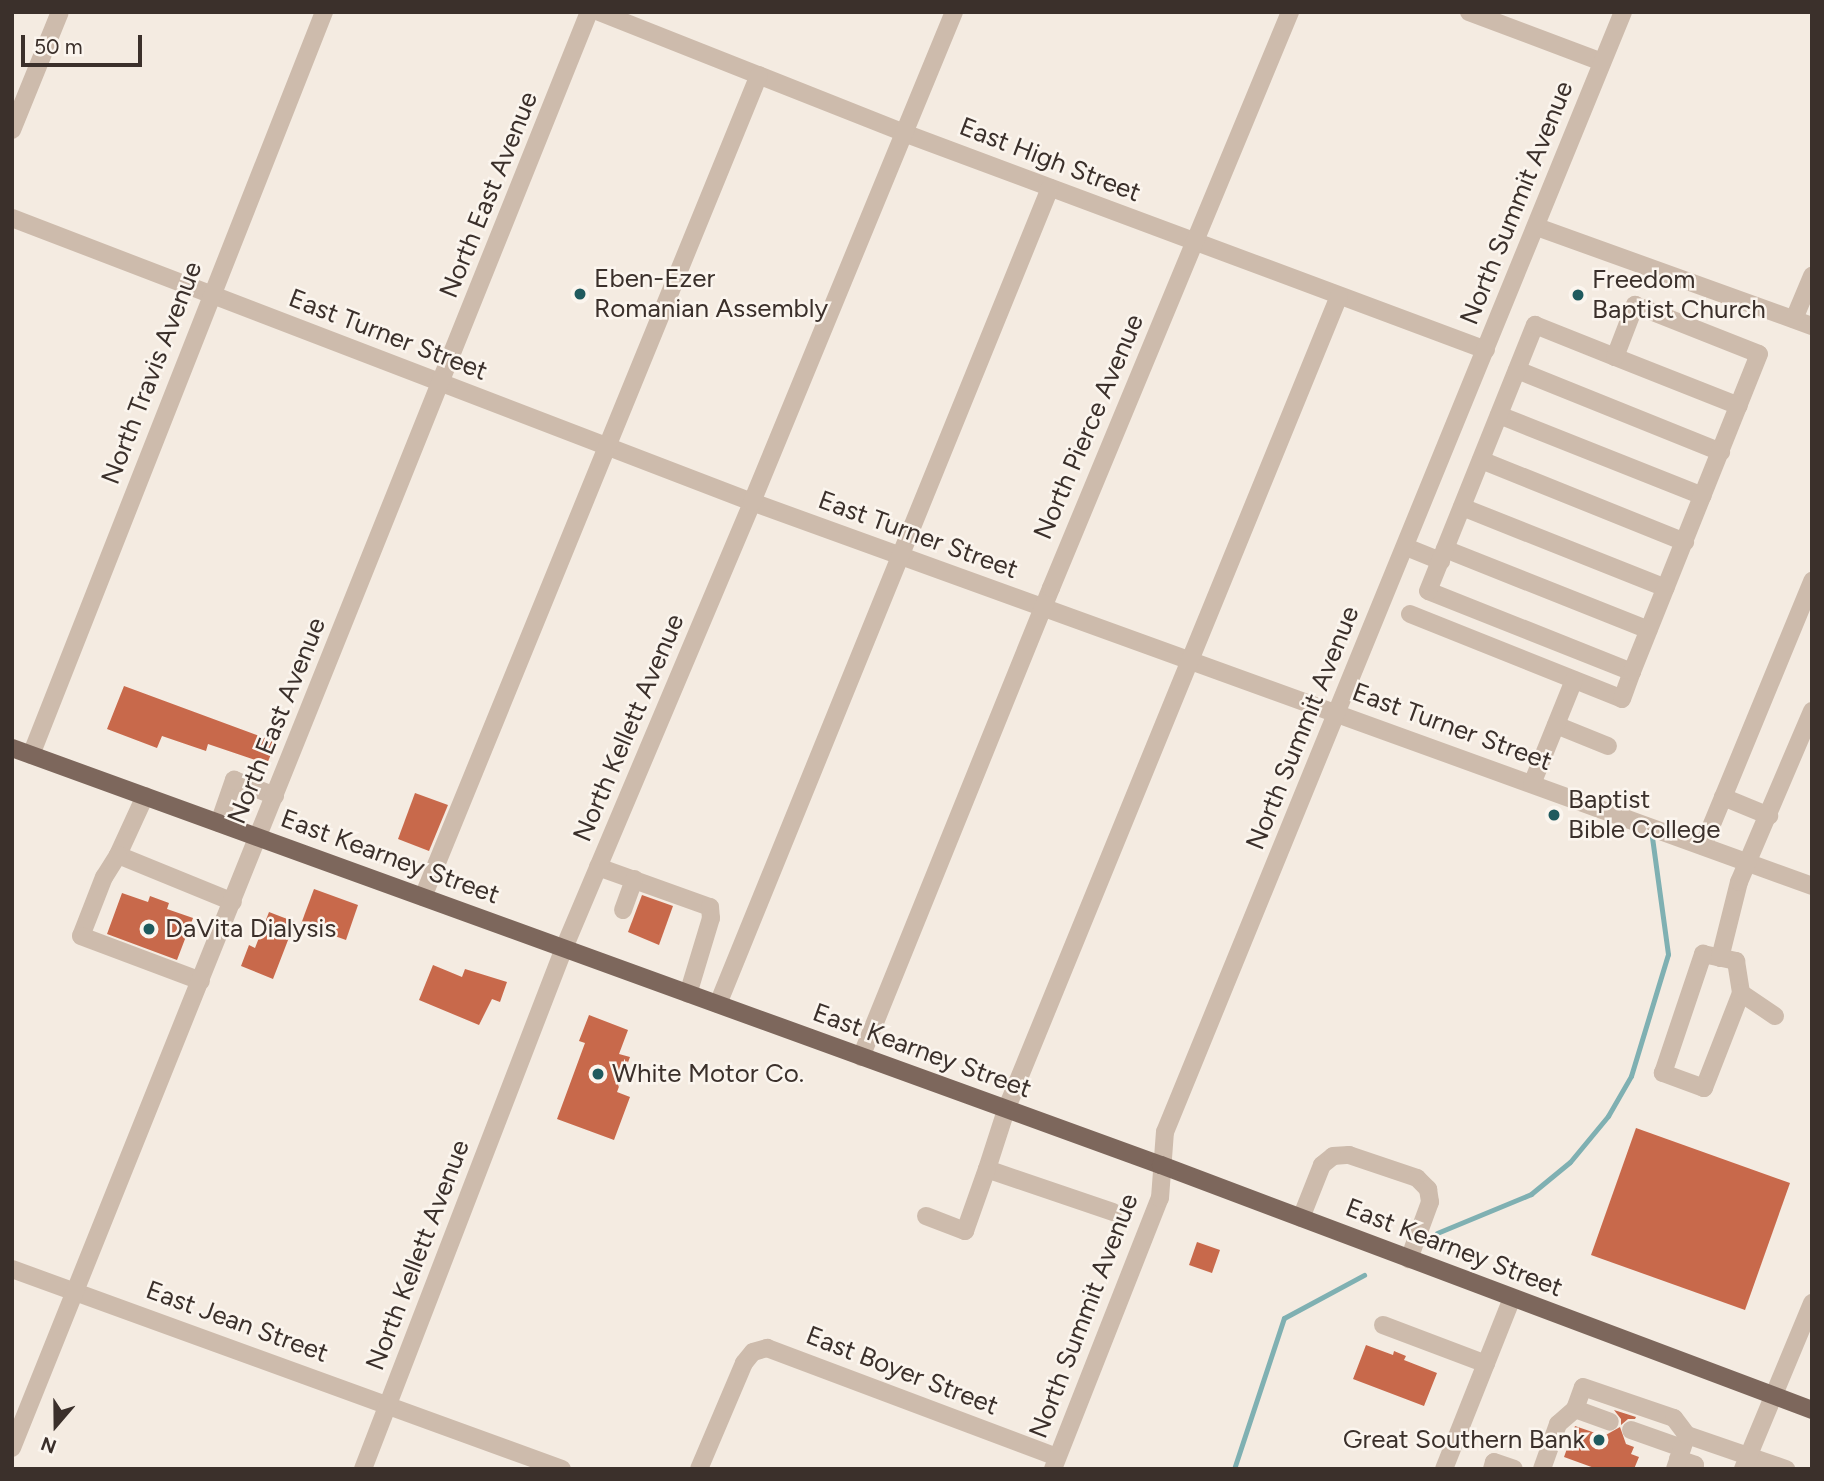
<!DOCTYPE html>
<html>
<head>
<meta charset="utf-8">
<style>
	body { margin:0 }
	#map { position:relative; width:1824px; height:1481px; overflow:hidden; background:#f4ebe1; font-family:Figtree,sans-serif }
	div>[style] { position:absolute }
	.stream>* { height:5px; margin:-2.5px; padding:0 2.5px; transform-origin:2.5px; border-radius:2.5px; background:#7fb0b2 }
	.building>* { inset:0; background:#c8694b }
	.minor>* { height:18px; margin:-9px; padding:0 9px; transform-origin:9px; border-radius:9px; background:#cdbbac }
	.major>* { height:18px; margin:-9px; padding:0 9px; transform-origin:9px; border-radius:9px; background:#7d675c }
	.dots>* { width:19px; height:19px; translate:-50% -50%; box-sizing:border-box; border:4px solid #fbf5ee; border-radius:50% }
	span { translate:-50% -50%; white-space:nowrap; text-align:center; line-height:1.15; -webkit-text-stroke:5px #fbf5ee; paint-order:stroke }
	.street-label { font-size:26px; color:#3b302b }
	.poi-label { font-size:26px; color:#3b302b }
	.left { translate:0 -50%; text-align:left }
	.right { translate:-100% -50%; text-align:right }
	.frame { position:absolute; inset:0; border:14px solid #3b302b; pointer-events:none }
	.north { position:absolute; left:21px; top:1390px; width:70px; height:70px; -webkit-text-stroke:5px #fbf5ee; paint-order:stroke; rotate:200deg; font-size:19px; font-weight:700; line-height:28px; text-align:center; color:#3b302b }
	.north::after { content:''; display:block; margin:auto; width:24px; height:32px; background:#3b302b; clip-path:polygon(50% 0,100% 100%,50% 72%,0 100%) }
	.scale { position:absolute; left:21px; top:35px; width:121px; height:32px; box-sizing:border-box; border:4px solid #3b302b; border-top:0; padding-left:9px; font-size:21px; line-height:24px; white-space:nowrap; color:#3b302b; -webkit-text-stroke:5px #fbf5ee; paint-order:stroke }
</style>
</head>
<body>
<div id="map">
	<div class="stream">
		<div style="left:1437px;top:1233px;width:102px;rotate:-22.5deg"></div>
		<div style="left:1531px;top:1194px;width:50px;rotate:-39.4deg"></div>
		<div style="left:1570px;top:1162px;width:60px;rotate:-50.4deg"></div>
		<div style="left:1608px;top:1116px;width:46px;rotate:-60.1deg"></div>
		<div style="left:1631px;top:1076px;width:127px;rotate:-73.1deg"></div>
		<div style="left:1668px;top:954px;width:118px;rotate:-97.8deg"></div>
		<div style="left:1234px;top:1469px;width:159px;rotate:-71.7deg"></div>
		<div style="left:1284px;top:1318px;width:91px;rotate:-28.3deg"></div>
	</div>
	<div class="building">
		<div style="clip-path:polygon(124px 686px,276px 742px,267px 764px,208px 744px,206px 751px,162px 736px,157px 748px,107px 729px)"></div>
		<div style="clip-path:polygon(415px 793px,448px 805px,429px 851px,398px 839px)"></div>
		<div style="clip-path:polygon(314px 889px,358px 905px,346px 940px,301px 924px)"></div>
		<div style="clip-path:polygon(122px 893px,148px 902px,150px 896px,169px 903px,167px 909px,193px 918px,177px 960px,107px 934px)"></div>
		<div style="clip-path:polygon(642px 895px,673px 906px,659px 945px,628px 932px)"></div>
		<div style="clip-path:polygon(269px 912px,295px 922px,273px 979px,241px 966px,249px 945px,255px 948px)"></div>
		<div style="clip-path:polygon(433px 965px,462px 977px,465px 969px,507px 982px,500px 1002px,492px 999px,479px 1025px,419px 1000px)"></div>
		<div style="clip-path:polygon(589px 1015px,628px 1030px,619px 1054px,630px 1057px,617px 1092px,630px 1097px,614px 1140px,557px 1119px,585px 1043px,579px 1041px)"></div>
		<div style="clip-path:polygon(1636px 1128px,1790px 1183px,1745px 1310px,1591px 1255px)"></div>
		<div style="clip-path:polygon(1197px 1242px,1220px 1250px,1212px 1273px,1189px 1265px)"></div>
		<div style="clip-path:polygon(1366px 1345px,1393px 1355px,1394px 1351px,1406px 1356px,1404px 1360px,1437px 1373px,1424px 1406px,1353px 1379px)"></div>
		<div style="clip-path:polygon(1614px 1410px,1636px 1417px,1635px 1419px,1628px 1419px,1621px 1425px,1621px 1419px)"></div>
		<div style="clip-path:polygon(1575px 1426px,1604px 1436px,1620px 1427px,1626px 1444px,1634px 1447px,1631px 1454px,1639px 1457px,1634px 1469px,1597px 1469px,1564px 1457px)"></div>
	</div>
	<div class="minor">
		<div style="left:599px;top:12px;width:328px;rotate:21.6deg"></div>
		<div style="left:904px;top:133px;width:621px;rotate:20.45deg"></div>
		<div style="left:1469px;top:12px;width:142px;rotate:20.6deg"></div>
		<div style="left:12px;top:130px;width:127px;rotate:-67.9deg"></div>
		<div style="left:12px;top:218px;width:793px;rotate:21deg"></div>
		<div style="left:752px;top:502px;width:1127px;rotate:19.91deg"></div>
		<div style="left:1537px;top:227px;width:292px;rotate:19.8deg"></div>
		<div style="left:1794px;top:319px;width:47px;rotate:-67.3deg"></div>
		<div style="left:1615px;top:357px;width:133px;rotate:21.6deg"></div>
		<div style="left:1517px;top:370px;width:220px;rotate:21.9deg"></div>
		<div style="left:1499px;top:415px;width:219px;rotate:21.7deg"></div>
		<div style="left:1481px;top:460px;width:220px;rotate:21.9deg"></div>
		<div style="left:1462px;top:507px;width:219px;rotate:21.7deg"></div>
		<div style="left:1406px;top:547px;width:38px;rotate:22deg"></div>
		<div style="left:1445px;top:549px;width:219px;rotate:21.7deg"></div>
		<div style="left:1410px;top:614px;width:228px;rotate:21.8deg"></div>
		<div style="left:1622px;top:699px;width:29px;rotate:-70deg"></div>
		<div style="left:1632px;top:672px;width:219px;rotate:-158.3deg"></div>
		<div style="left:1428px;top:591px;width:287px;rotate:-68.1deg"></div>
		<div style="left:1535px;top:325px;width:86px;rotate:21.8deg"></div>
		<div style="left:1615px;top:357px;width:56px;rotate:-69deg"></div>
		<div style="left:1635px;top:305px;width:133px;rotate:21.6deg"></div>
		<div style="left:1759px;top:354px;width:342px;rotate:111.8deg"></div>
		<div style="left:1556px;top:725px;width:56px;rotate:22deg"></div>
		<div style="left:31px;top:755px;width:799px;rotate:-68.48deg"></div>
		<div style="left:1532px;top:784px;width:112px;rotate:-68deg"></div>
		<div style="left:145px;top:796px;width:65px;rotate:114.6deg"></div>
		<div style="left:118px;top:855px;width:124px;rotate:22.2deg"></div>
		<div style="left:1723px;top:797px;width:50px;rotate:22.4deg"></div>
		<div style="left:219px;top:823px;width:46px;rotate:-70.8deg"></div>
		<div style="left:234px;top:780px;width:44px;rotate:21.3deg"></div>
		<div style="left:1703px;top:846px;width:287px;rotate:-67.6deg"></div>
		<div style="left:118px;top:855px;width:26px;rotate:122deg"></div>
		<div style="left:104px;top:877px;width:63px;rotate:111.3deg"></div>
		<div style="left:81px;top:936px;width:128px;rotate:20.6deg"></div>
		<div style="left:598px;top:867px;width:119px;rotate:19.7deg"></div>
		<div style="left:710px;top:907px;width:11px;rotate:85deg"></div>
		<div style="left:711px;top:918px;width:79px;rotate:106.8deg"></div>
		<div style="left:423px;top:897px;width:888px;rotate:-67.77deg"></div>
		<div style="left:623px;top:910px;width:33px;rotate:-70deg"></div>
		<div style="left:1703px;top:954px;width:34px;rotate:12deg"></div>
		<div style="left:1736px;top:961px;width:32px;rotate:81deg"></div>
		<div style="left:1741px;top:993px;width:102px;rotate:111.3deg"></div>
		<div style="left:1704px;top:1088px;width:44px;rotate:-159.9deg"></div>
		<div style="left:1663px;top:1073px;width:126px;rotate:-71.4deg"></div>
		<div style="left:1720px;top:958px;width:78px;rotate:-76deg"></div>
		<div style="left:1739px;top:882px;width:186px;rotate:-66.9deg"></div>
		<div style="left:1741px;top:993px;width:41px;rotate:34.1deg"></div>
		<div style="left:718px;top:1004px;width:881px;rotate:-67.86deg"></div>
		<div style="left:861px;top:1057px;width:506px;rotate:-67.95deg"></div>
		<div style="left:1051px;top:588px;width:624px;rotate:-67.46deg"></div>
		<div style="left:1113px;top:1212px;width:133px;rotate:-161.2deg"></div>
		<div style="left:987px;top:1169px;width:62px;rotate:-72.1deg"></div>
		<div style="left:1006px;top:1110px;width:879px;rotate:-67.75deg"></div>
		<div style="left:926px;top:1216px;width:42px;rotate:21deg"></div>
		<div style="left:965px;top:1231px;width:66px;rotate:-70.5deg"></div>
		<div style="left:1301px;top:1218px;width:57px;rotate:-68.4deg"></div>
		<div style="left:1322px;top:1165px;width:14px;rotate:-39deg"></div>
		<div style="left:1333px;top:1156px;width:16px;rotate:-4deg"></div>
		<div style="left:1349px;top:1155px;width:72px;rotate:18.7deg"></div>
		<div style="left:1417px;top:1178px;width:16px;rotate:45deg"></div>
		<div style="left:1428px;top:1189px;width:13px;rotate:81deg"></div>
		<div style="left:1430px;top:1202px;width:61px;rotate:110.2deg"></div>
		<div style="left:12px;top:1269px;width:585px;rotate:19.98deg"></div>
		<div style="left:1383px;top:1325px;width:110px;rotate:20.7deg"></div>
		<div style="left:1575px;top:1409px;width:37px;rotate:20deg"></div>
		<div style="left:1631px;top:1430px;width:54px;rotate:19.4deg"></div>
		<div style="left:12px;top:1448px;width:1548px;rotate:-68.11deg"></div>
		<div style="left:1678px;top:1459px;width:18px;rotate:19deg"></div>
		<div style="left:1695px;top:1465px;width:4px;rotate:117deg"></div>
		<div style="left:363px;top:1469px;width:558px;rotate:-68.9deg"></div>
		<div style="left:564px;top:948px;width:484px;rotate:-67.1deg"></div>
		<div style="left:752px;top:502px;width:530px;rotate:-67.6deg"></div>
		<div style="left:699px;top:1469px;width:115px;rotate:-67deg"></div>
		<div style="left:744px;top:1363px;width:14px;rotate:-51deg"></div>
		<div style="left:753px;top:1352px;width:15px;rotate:-16deg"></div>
		<div style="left:767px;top:1348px;width:310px;rotate:20.6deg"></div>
		<div style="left:1053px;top:1469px;width:291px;rotate:-68.5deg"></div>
		<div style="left:1160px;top:1198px;width:66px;rotate:-85.7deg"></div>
		<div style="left:1165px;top:1132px;width:1210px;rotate:-67.76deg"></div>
		<div style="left:1444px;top:1469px;width:184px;rotate:-68.3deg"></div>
		<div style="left:1492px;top:1469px;width:7px;rotate:-74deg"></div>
		<div style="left:1494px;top:1462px;width:21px;rotate:19deg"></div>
		<div style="left:1542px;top:1469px;width:48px;rotate:-70.4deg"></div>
		<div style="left:1558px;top:1424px;width:23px;rotate:-41deg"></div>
		<div style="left:1575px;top:1409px;width:23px;rotate:-70deg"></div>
		<div style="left:1583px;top:1387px;width:96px;rotate:18.8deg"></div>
		<div style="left:1674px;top:1418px;width:21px;rotate:53deg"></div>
		<div style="left:1675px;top:1469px;width:36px;rotate:-71deg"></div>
		<div style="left:1687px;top:1435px;width:105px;rotate:19deg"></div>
		<div style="left:1743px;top:1469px;width:180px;rotate:-67.4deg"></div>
	</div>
	<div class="major">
		<div style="left:12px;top:748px;width:1222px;rotate:19.95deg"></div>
		<div style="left:1161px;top:1165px;width:696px;rotate:20.62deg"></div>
	</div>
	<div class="dots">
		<div style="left:580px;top:294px;background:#1f5a5e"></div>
		<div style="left:1578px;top:295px;background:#1f5a5e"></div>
		<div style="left:1554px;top:815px;background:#1f5a5e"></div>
		<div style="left:149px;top:929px;background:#1f5a5e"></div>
		<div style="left:598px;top:1074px;background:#1f5a5e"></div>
		<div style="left:1599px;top:1440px;background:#1f5a5e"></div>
	</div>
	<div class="street-label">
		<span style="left:1050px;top:160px;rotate:21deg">East High Street</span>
		<span style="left:489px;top:195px;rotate:-68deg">North East Avenue</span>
		<span style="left:1517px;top:203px;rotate:-68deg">North Summit Avenue</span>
		<span style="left:388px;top:335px;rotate:21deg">East Turner Street</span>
		<span style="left:152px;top:373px;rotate:-69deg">North Travis Avenue</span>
		<span style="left:1089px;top:427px;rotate:-67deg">North Pierce Avenue</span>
		<span style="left:918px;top:535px;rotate:20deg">East Turner Street</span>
		<span style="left:277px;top:721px;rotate:-68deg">North East Avenue</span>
		<span style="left:1452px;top:727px;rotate:20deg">East Turner Street</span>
		<span style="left:629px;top:728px;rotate:-67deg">North Kellett Avenue</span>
		<span style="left:1303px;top:728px;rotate:-68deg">North Summit Avenue</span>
		<span style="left:390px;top:857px;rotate:20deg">East Kearney Street</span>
		<span style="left:922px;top:1051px;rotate:20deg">East Kearney Street</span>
		<span style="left:1454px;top:1248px;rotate:21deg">East Kearney Street</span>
		<span style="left:418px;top:1255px;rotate:-69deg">North Kellett Avenue</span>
		<span style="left:1084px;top:1316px;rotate:-69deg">North Summit Avenue</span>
		<span style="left:237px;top:1322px;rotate:20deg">East Jean Street</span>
		<span style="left:902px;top:1371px;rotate:21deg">East Boyer Street</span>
	</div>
	<div class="poi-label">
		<span class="left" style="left:594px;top:294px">Eben-Ezer<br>Romanian Assembly</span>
		<span class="left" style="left:1592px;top:295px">Freedom<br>Baptist Church</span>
		<span class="left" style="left:1568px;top:815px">Baptist<br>Bible College</span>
		<span class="left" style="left:165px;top:929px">DaVita Dialysis</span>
		<span class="left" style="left:612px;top:1074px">White Motor Co.</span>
		<span class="right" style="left:1585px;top:1440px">Great Southern Bank</span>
	</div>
	<div class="frame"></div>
	<div class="north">N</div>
	<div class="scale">50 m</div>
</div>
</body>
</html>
